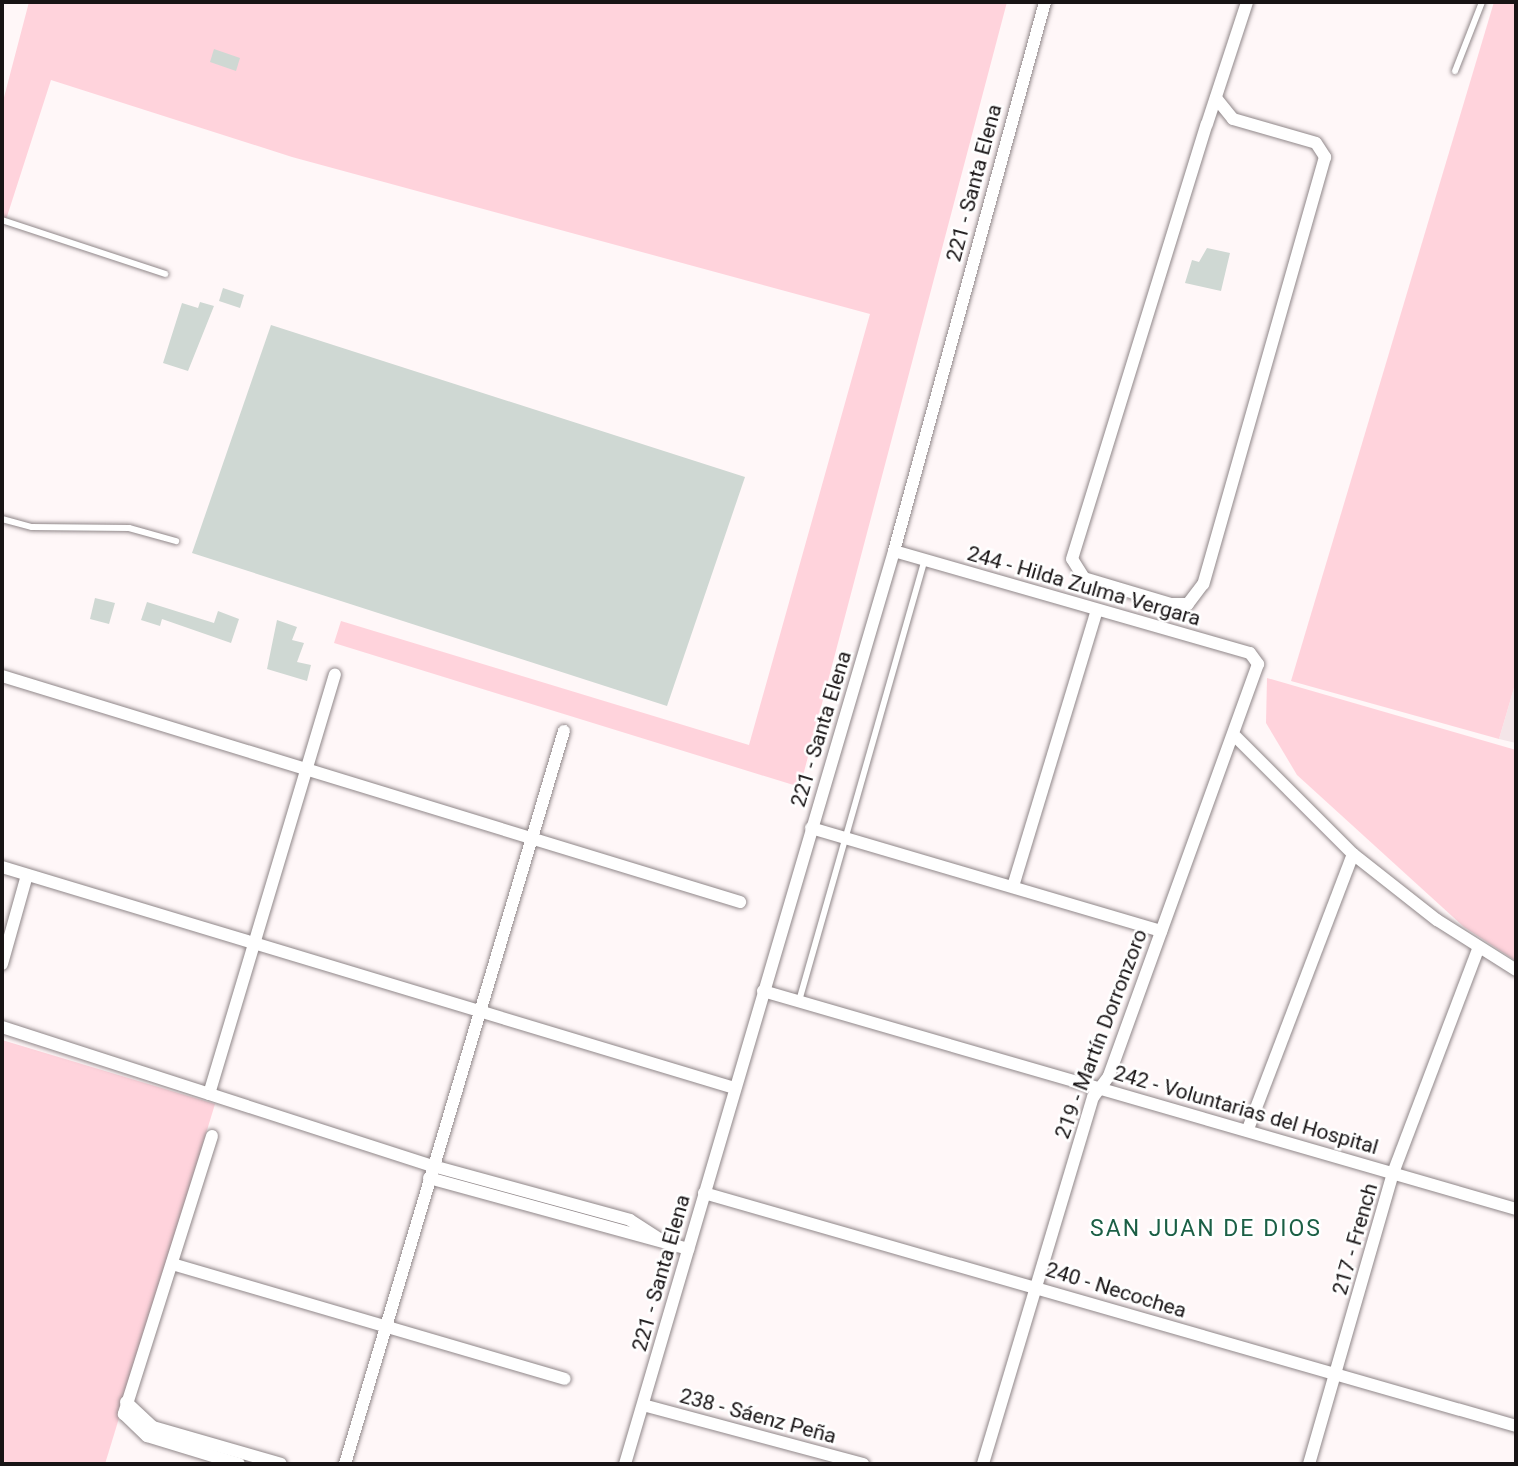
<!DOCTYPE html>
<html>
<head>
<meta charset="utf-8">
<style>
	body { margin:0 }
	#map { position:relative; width:1518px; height:1466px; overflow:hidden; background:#fff7f8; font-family:Roboto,sans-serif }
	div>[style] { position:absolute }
	.built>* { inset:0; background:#f4e5e8 }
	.green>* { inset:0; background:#ffd3dc }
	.building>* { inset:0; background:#cfd8d3 }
	.roads { filter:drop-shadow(0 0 2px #908789) drop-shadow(0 0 2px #908789) }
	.lane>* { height:6px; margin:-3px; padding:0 3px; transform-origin:3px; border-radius:3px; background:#fff }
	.street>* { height:12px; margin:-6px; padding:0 6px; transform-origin:6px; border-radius:6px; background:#fff }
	span { translate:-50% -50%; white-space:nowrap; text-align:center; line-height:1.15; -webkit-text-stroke:5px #fff; paint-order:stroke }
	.street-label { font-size:21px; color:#181415 }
	.neighbourhood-label { font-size:23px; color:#1b5f45; letter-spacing:2px }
	.frame { position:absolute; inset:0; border:4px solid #181415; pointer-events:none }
</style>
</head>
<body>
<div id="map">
	<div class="built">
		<div style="clip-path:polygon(1516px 681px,1516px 743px,1499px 739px)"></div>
	</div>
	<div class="green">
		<div style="clip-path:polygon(29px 2px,1007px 2px,800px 787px,334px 643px,341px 621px,749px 745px,870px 314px,292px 157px,51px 80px,2px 232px,2px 105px)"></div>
		<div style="clip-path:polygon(1494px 2px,1516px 2px,1516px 681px,1499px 739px,1291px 681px)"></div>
		<div style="clip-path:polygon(1267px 678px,1516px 750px,1516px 961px,1464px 927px,1297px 775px,1266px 723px)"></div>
		<div style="clip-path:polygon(2px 1040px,215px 1104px,105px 1464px,2px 1464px)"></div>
	</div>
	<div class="building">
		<div style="clip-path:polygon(214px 49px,240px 58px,236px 71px,210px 62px)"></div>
		<div style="clip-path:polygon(1207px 248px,1230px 253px,1221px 291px,1185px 283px,1192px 260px,1199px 262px)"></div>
		<div style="clip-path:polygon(223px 288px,244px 295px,240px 308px,219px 301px)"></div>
		<div style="clip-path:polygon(200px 302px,214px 306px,188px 371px,163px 363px,182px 303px,198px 308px)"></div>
		<div style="clip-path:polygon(271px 325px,745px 477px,667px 706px,192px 553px)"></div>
		<div style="clip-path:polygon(95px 598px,115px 603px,109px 624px,90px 619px)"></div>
		<div style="clip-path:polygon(147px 602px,214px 623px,218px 611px,239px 619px,231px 643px,162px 619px,160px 626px,141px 620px)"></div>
		<div style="clip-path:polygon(277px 620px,297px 627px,292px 640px,304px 643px,297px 662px,311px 665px,307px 681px,267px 669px)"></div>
	</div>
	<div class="roads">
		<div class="lane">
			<div style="left:1455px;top:71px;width:74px;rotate:-68.6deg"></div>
			<div style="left:2px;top:220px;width:172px;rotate:18.3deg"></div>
			<div style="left:2px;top:519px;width:31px;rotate:15deg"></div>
			<div style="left:32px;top:527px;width:97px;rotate:0.6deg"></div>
			<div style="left:129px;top:528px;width:49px;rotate:15.5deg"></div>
			<div style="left:799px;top:1001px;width:460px;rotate:-74.1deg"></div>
		</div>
		<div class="street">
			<div style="left:1216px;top:98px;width:27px;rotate:51deg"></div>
			<div style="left:1233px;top:119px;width:86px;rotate:16.1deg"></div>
			<div style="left:1316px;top:143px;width:17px;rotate:57deg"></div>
			<div style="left:1325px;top:157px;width:444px;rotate:105.9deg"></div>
			<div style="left:1203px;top:584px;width:25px;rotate:127deg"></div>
			<div style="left:1188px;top:604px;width:17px;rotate:180deg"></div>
			<div style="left:1171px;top:604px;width:91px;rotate:-163.4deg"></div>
			<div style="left:1084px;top:578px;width:22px;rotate:-122deg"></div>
			<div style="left:1072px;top:559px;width:455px;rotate:-72.8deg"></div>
			<div style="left:1207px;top:124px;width:128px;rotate:-71.8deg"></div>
			<div style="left:894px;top:551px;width:370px;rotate:16deg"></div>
			<div style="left:1250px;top:653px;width:14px;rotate:54deg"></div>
			<div style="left:1258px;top:664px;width:438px;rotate:109.9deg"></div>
			<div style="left:1109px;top:1076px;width:26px;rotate:127deg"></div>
			<div style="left:1093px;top:1097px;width:383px;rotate:106.7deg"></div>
			<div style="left:2px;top:676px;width:772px;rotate:17.03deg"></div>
			<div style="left:1236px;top:737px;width:165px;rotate:45deg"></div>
			<div style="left:1353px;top:854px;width:107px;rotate:38.2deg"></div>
			<div style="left:1437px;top:920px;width:93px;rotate:32.3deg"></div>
			<div style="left:811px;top:828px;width:365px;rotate:16.4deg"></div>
			<div style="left:2px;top:867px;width:765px;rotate:16.8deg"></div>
			<div style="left:1014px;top:883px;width:285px;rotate:-73.1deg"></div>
			<div style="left:2px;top:964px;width:92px;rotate:-74.3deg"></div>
			<div style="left:763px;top:991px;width:784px;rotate:16.15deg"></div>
			<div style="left:2px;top:1027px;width:453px;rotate:17.9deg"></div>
			<div style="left:433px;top:1166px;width:204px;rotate:15.3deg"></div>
			<div style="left:630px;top:1220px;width:37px;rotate:33deg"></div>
			<div style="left:209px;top:1094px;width:438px;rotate:-73.3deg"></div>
			<div style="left:1248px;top:1129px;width:294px;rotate:-69.1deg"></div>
			<div style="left:212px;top:1136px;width:292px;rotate:107.6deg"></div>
			<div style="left:124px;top:1414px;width:32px;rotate:44deg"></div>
			<div style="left:147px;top:1436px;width:96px;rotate:16.9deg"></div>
			<div style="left:429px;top:1178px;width:269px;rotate:15.3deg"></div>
			<div style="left:704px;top:1193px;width:845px;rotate:16.01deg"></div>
			<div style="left:172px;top:1264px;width:409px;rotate:16.3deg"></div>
			<div style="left:126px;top:1402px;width:37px;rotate:43deg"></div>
			<div style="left:153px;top:1427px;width:133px;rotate:16.1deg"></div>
			<div style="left:643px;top:1405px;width:228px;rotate:15deg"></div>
			<div style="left:345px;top:1464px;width:765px;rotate:-73.37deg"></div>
			<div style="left:625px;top:1464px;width:952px;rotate:-73.58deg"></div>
			<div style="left:894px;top:551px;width:569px;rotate:-74.62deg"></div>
			<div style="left:1309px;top:1464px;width:303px;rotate:-73.9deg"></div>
			<div style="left:1393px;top:1173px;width:240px;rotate:-69.2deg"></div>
		</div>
	</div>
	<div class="street-label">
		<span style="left:974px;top:183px;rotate:-75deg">221 - Santa Elena</span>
		<span style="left:1084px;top:586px;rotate:16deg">244 - Hilda Zulma Vergara</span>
		<span style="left:821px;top:729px;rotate:-73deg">221 - Santa Elena</span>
		<span style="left:1101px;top:1034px;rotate:-69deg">219 - Martín Dorronzoro</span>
		<span style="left:1246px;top:1110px;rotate:16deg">242 - Voluntarias del Hospital</span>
		<span style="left:1355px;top:1239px;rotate:-74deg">217 - French</span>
		<span style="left:661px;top:1273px;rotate:-74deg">221 - Santa Elena</span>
		<span style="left:1116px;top:1290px;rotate:17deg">240 - Necochea</span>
		<span style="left:758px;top:1416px;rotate:15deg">238 - Sáenz Peña</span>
	</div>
	<div class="neighbourhood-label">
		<span style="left:1206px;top:1229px">SAN JUAN DE DIOS</span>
	</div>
	<div class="frame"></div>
</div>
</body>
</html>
